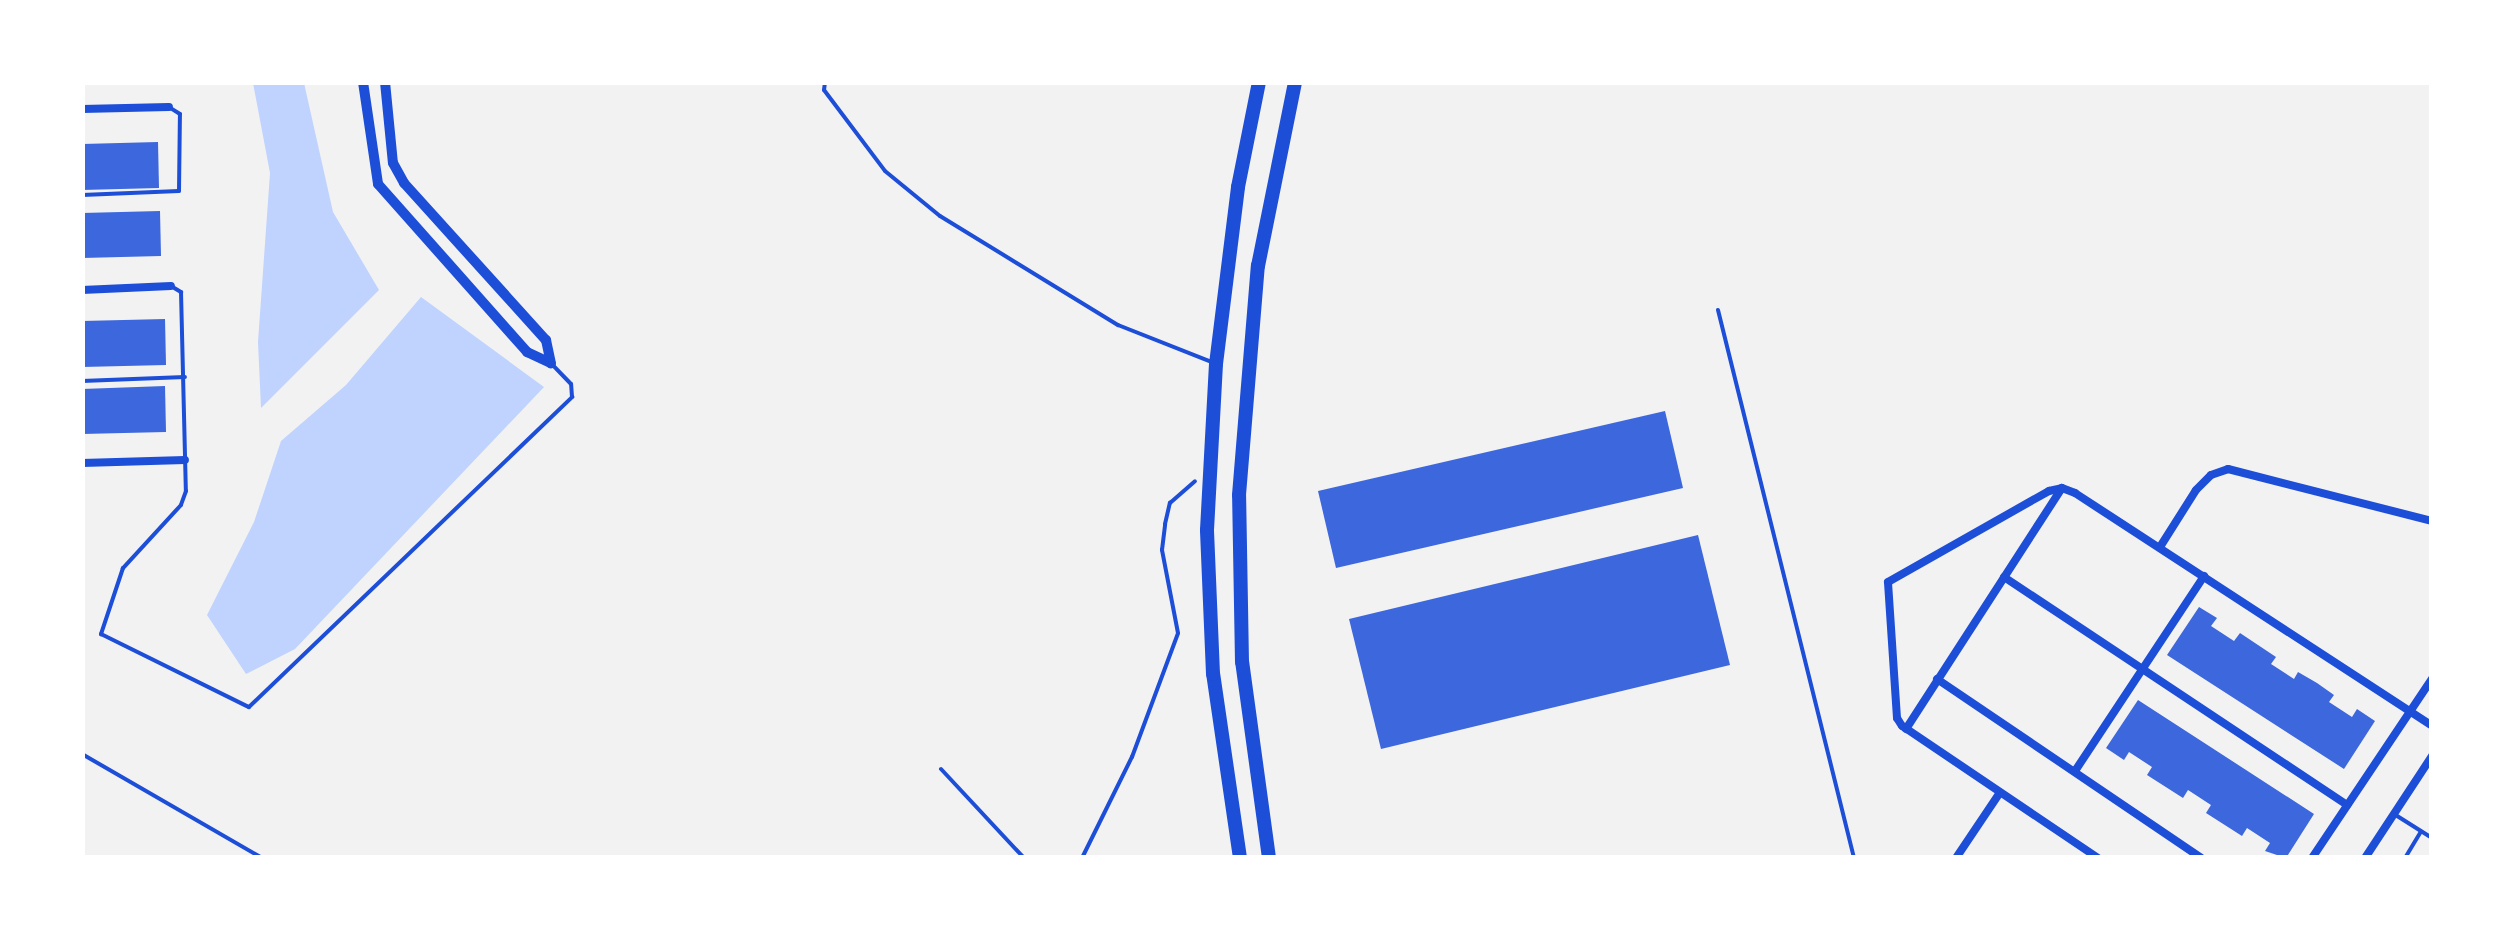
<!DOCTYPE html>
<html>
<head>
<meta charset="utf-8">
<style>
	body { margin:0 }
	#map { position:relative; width:2514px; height:940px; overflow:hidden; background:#f2f2f2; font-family:Karla,sans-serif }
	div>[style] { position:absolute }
	.water>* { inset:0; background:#bfd3fe }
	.building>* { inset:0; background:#3d67dc }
	.path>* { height:4px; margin:-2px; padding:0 2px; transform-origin:2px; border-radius:2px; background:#1d4ed8 }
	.service>* { height:4px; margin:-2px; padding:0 2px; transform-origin:2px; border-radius:2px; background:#1d4ed8 }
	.minor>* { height:8px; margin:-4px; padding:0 4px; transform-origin:4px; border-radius:4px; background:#1d4ed8 }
	.tertiary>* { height:10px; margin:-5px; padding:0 5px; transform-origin:5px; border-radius:5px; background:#1d4ed8 }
	.trunk>* { height:14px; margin:-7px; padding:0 7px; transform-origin:7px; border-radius:7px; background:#1d4ed8 }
	span { translate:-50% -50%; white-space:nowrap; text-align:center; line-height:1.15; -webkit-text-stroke:8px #fff; paint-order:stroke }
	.frame { position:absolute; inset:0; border:85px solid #fff; pointer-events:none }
</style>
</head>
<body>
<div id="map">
	<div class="water">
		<div style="clip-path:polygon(253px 83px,304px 83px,333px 212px,379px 290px,261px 408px,258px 342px,270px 173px)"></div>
		<div style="clip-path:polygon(421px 297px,544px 387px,295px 649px,246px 674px,207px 615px,254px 522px,281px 441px,346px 385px)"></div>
	</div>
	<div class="building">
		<div style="clip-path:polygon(158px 142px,159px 188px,82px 190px,82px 144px)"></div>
		<div style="clip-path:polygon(160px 211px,161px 256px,82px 258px,82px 213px)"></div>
		<div style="clip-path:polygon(165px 319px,166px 365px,82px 367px,82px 321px)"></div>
		<div style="clip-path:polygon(165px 386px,166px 432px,82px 434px,82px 389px)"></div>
		<div style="clip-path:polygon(1665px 411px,1683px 488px,1336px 568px,1318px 491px)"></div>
		<div style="clip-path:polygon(1698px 535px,1730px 665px,1381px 749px,1349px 619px)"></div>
		<div style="clip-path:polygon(2199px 607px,2217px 618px,2211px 626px,2234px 641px,2240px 633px,2276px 657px,2271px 664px,2294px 679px,2298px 672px,2317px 683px,2334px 695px,2329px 702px,2352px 717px,2357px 709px,2375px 721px,2344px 769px,2167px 655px)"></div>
		<div style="clip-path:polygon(2138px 700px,2314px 814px,2286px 858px,2265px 851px,2270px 843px,2247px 828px,2242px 836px,2206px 813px,2211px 805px,2188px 790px,2183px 798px,2147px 775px,2152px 767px,2129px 752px,2124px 760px,2106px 748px)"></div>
	</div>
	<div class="path">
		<div style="left:1718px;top:310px;width:565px;rotate:76.06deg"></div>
		<div style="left:82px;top:754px;width:208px;rotate:30deg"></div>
		<div style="left:1082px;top:858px;width:113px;rotate:-63.7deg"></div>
		<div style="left:1132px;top:757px;width:132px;rotate:-69.6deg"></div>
		<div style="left:1178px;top:633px;width:85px;rotate:-100.9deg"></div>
		<div style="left:1162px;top:550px;width:26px;rotate:-83deg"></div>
		<div style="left:1165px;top:524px;width:22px;rotate:-77deg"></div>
		<div style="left:1170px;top:503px;width:33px;rotate:-41deg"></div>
	</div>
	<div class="service">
		<div style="left:825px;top:82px;width:8px;rotate:97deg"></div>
		<div style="left:824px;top:90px;width:101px;rotate:53deg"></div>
		<div style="left:885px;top:171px;width:71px;rotate:39.3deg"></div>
		<div style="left:940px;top:216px;width:209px;rotate:31.5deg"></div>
		<div style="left:1118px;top:325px;width:101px;rotate:21.5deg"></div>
		<div style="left:82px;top:195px;width:97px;rotate:-2.4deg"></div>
		<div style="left:179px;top:191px;width:77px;rotate:-89.3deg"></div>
		<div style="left:180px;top:114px;width:13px;rotate:-148deg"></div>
		<div style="left:171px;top:286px;width:12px;rotate:31deg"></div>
		<div style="left:181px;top:292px;width:199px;rotate:88.6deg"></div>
		<div style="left:186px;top:491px;width:15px;rotate:110deg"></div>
		<div style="left:181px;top:505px;width:86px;rotate:132.6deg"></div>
		<div style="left:123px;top:568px;width:70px;rotate:108.4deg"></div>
		<div style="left:101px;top:634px;width:165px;rotate:26.3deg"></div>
		<div style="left:249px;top:707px;width:448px;rotate:-43.8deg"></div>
		<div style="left:572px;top:397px;width:13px;rotate:-94deg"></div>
		<div style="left:571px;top:384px;width:29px;rotate:-134deg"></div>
		<div style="left:82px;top:381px;width:103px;rotate:-2.2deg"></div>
		<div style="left:941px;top:769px;width:122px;rotate:47deg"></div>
		<div style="left:2394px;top:814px;width:45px;rotate:32.3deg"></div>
		<div style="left:2405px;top:858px;width:31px;rotate:-59deg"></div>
	</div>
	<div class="minor">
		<div style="left:82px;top:109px;width:87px;rotate:-1.3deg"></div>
		<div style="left:82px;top:290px;width:89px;rotate:-2.6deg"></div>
		<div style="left:82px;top:463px;width:103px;rotate:-1.7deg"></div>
		<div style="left:2160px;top:547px;width:67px;rotate:-57.7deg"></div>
		<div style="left:2196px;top:490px;width:21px;rotate:-45deg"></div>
		<div style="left:2211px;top:475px;width:18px;rotate:-19deg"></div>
		<div style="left:2228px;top:469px;width:211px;rotate:14.3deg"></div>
		<div style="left:2004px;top:577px;width:412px;rotate:33.6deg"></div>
		<div style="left:1937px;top:679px;width:319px;rotate:34.1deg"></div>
		<div style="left:1906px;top:729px;width:287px;rotate:-57.1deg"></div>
		<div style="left:2075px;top:771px;width:234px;rotate:-56.5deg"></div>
		<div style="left:1956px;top:858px;width:77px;rotate:-56.1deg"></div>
		<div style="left:2098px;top:858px;width:236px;rotate:-146deg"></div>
		<div style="left:1902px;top:726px;width:9px;rotate:-122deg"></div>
		<div style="left:1897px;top:718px;width:136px;rotate:-93.8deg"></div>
		<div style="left:1888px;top:582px;width:185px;rotate:-29.5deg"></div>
		<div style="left:2049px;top:491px;width:13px;rotate:-13deg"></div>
		<div style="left:2062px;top:488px;width:14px;rotate:21deg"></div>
		<div style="left:2075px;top:493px;width:426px;rotate:33.1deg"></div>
		<div style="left:2312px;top:858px;width:216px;rotate:-56.2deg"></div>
		<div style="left:2365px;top:858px;width:122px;rotate:-56.7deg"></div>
	</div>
	<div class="tertiary">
		<div style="left:363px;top:82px;width:103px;rotate:81.6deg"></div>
		<div style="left:378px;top:184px;width:225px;rotate:48.4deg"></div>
		<div style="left:527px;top:352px;width:26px;rotate:25deg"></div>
		<div style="left:385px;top:82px;width:81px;rotate:84.4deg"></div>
		<div style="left:393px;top:163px;width:23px;rotate:61deg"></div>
		<div style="left:404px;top:183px;width:212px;rotate:47.9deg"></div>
		<div style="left:546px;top:340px;width:24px;rotate:78deg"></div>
	</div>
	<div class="trunk">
		<div style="left:1240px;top:858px;width:186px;rotate:-98.3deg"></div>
		<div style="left:1213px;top:674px;width:144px;rotate:-92.4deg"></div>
		<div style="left:1207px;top:530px;width:166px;rotate:-86.9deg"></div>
		<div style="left:1216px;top:364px;width:178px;rotate:-82.9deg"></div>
		<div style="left:1238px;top:187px;width:107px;rotate:-78.7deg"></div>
		<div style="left:1269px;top:858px;width:198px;rotate:-97.8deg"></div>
		<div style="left:1242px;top:662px;width:167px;rotate:-91deg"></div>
		<div style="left:1239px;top:495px;width:230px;rotate:-85.3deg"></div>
		<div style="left:1258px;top:266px;width:188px;rotate:-78.6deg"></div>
	</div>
	<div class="frame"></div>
</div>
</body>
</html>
